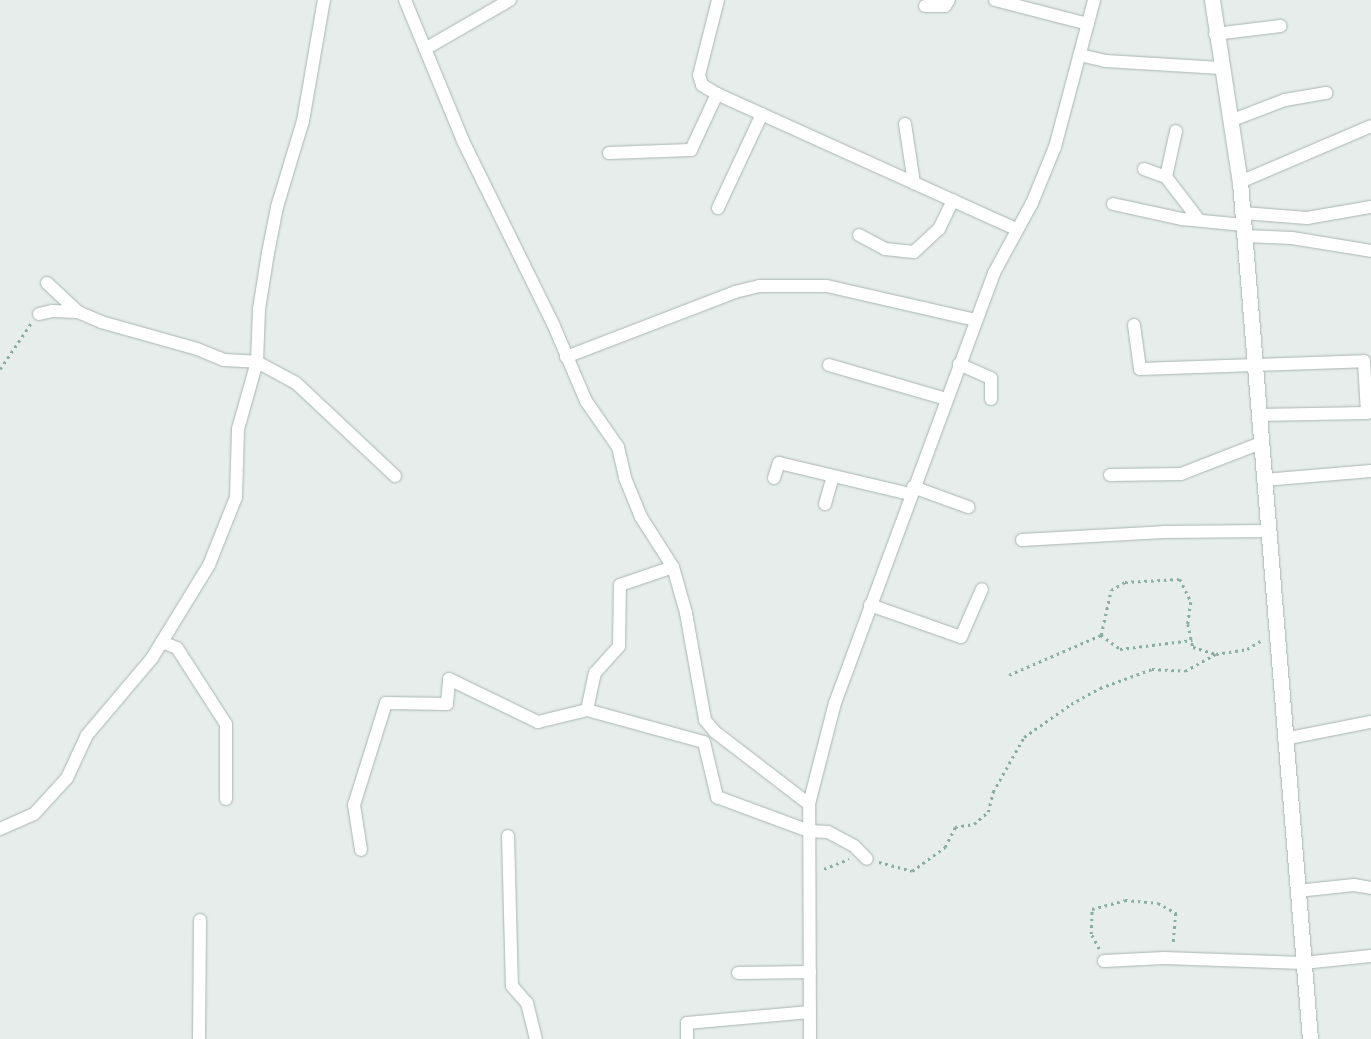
<!DOCTYPE html>
<html>
<head>
<meta charset="utf-8">
<style>
	body { margin:0 }
	#map { position:relative; width:1371px; height:1039px; overflow:hidden; background:#e6edea; font-family:"DejaVu Sans",sans-serif }
	div>[style] { position:absolute }
	.path>* { height:2.5px; margin-top:-1.25px; transform-origin:0; background:repeating-linear-gradient(90deg,#89ada3 0 2.5px,transparent 0 6.5px) }
	.roads { filter:drop-shadow(0 0 1px #a9b5b1) drop-shadow(0 0 1px #a9b5b1) }
	.minor>* { height:12px; margin:-6px; padding:0 6px; transform-origin:6px; border-radius:6px; background:#fff }
	.secondary>* { height:15px; margin:-7.5px; padding:0 7.5px; transform-origin:7.5px; border-radius:7.5px; background:#fff }
	span { translate:-50% -50%; white-space:nowrap; text-align:center; line-height:1.15; -webkit-text-stroke:4.5px #f6faf8; paint-order:stroke }
</style>
</head>
<body>
<div id="map">
	<div class="path">
		<div style="left:0;top:369px;width:55px;rotate:-56deg"></div>
		<div style="left:1101px;top:635px;width:46px;rotate:-77.5deg"></div>
		<div style="left:1111px;top:590px;width:16px;rotate:-30deg"></div>
		<div style="left:1125px;top:582px;width:55px;rotate:-3.1deg"></div>
		<div style="left:1180px;top:579px;width:25px;rotate:64deg"></div>
		<div style="left:1191px;top:602px;width:22px;rotate:98deg"></div>
		<div style="left:1188px;top:624px;width:24px;rotate:78deg"></div>
		<div style="left:1193px;top:647px;width:24px;rotate:17deg"></div>
		<div style="left:1009px;top:675px;width:100px;rotate:-23.5deg"></div>
		<div style="left:1101px;top:635px;width:24px;rotate:36deg"></div>
		<div style="left:1120px;top:649px;width:73px;rotate:-7.1deg"></div>
		<div style="left:879px;top:862px;width:34px;rotate:15deg"></div>
		<div style="left:912px;top:871px;width:41px;rotate:-36deg"></div>
		<div style="left:945px;top:847px;width:22px;rotate:-63deg"></div>
		<div style="left:955px;top:827px;width:19px;rotate:-9deg"></div>
		<div style="left:974px;top:824px;width:18px;rotate:-41deg"></div>
		<div style="left:988px;top:812px;width:21px;rotate:-76deg"></div>
		<div style="left:993px;top:792px;width:63px;rotate:-60.6deg"></div>
		<div style="left:1024px;top:737px;width:57px;rotate:-35.1deg"></div>
		<div style="left:1071px;top:704px;width:33px;rotate:-29deg"></div>
		<div style="left:1100px;top:688px;width:55px;rotate:-20.1deg"></div>
		<div style="left:1152px;top:669px;width:33px;rotate:3deg"></div>
		<div style="left:1185px;top:671px;width:35px;rotate:-29deg"></div>
		<div style="left:1216px;top:654px;width:31px;rotate:-9deg"></div>
		<div style="left:1247px;top:649px;width:17px;rotate:-31deg"></div>
		<div style="left:824px;top:869px;width:27px;rotate:-22deg"></div>
		<div style="left:1099px;top:949px;width:17px;rotate:-118deg"></div>
		<div style="left:1091px;top:934px;width:25px;rotate:-88deg"></div>
		<div style="left:1092px;top:909px;width:34px;rotate:-15deg"></div>
		<div style="left:1125px;top:900px;width:33px;rotate:5deg"></div>
		<div style="left:1158px;top:903px;width:21px;rotate:29deg"></div>
		<div style="left:1176px;top:913px;width:32px;rotate:95deg"></div>
	</div>
	<div class="roads">
		<div class="minor">
			<div style="left:405px;top:0;width:152px;rotate:67.6deg"></div>
			<div style="left:463px;top:141px;width:206px;rotate:63.8deg"></div>
			<div style="left:554px;top:326px;width:82px;rotate:66.9deg"></div>
			<div style="left:586px;top:401px;width:56px;rotate:55.2deg"></div>
			<div style="left:618px;top:447px;width:32px;rotate:77deg"></div>
			<div style="left:625px;top:478px;width:42px;rotate:67.7deg"></div>
			<div style="left:641px;top:517px;width:59px;rotate:57.4deg"></div>
			<div style="left:673px;top:567px;width:48px;rotate:74.2deg"></div>
			<div style="left:686px;top:613px;width:109px;rotate:79.9deg"></div>
			<div style="left:705px;top:720px;width:16px;rotate:50deg"></div>
			<div style="left:715px;top:732px;width:118px;rotate:37.5deg"></div>
			<div style="left:718px;top:0;width:77px;rotate:104.2deg"></div>
			<div style="left:699px;top:75px;width:10px;rotate:73deg"></div>
			<div style="left:702px;top:85px;width:17px;rotate:31deg"></div>
			<div style="left:717px;top:94px;width:328px;rotate:24.3deg"></div>
			<div style="left:995px;top:0;width:96px;rotate:14.5deg"></div>
			<div style="left:925px;top:6px;width:20px"></div>
			<div style="left:945px;top:6px;width:7px;rotate:-56deg"></div>
			<div style="left:1215px;top:34px;width:66px;rotate:-6.9deg"></div>
			<div style="left:425px;top:49px;width:98px;rotate:-30deg"></div>
			<div style="left:1080px;top:55px;width:27px;rotate:13deg"></div>
			<div style="left:1106px;top:61px;width:114px;rotate:3.5deg"></div>
			<div style="left:1230px;top:121px;width:59px;rotate:-20.9deg"></div>
			<div style="left:1285px;top:100px;width:42px;rotate:-9.7deg"></div>
			<div style="left:905px;top:124px;width:60px;rotate:81.3deg"></div>
			<div style="left:1176px;top:131px;width:47px;rotate:102.3deg"></div>
			<div style="left:1166px;top:177px;width:54px;rotate:52.5deg"></div>
			<div style="left:609px;top:153px;width:82px;rotate:-2.1deg"></div>
			<div style="left:691px;top:150px;width:62px;rotate:-65.1deg"></div>
			<div style="left:1144px;top:169px;width:23px;rotate:20deg"></div>
			<div style="left:1240px;top:182px;width:142px;rotate:-23.1deg"></div>
			<div style="left:1113px;top:204px;width:71px;rotate:12.3deg"></div>
			<div style="left:1182px;top:219px;width:62px;rotate:5.5deg"></div>
			<div style="left:718px;top:208px;width:104px;rotate:-64.9deg"></div>
			<div style="left:1243px;top:213px;width:64px;rotate:4.5deg"></div>
			<div style="left:1307px;top:218px;width:65px;rotate:-9.8deg"></div>
			<div style="left:859px;top:235px;width:30px;rotate:28deg"></div>
			<div style="left:885px;top:249px;width:29px;rotate:6deg"></div>
			<div style="left:914px;top:252px;width:34px;rotate:-43deg"></div>
			<div style="left:939px;top:229px;width:32px;rotate:-64deg"></div>
			<div style="left:1245px;top:236px;width:47px;rotate:2.4deg"></div>
			<div style="left:1292px;top:238px;width:80px;rotate:9.3deg"></div>
			<div style="left:47px;top:283px;width:42px;rotate:43.1deg"></div>
			<div style="left:78px;top:312px;width:25px;rotate:23deg"></div>
			<div style="left:101px;top:322px;width:100px;rotate:15.7deg"></div>
			<div style="left:197px;top:349px;width:29px;rotate:22deg"></div>
			<div style="left:224px;top:360px;width:33px;rotate:3deg"></div>
			<div style="left:257px;top:362px;width:44px;rotate:28.3deg"></div>
			<div style="left:296px;top:383px;width:136px;rotate:43.2deg"></div>
			<div style="left:39px;top:314px;width:13px;rotate:-13deg"></div>
			<div style="left:52px;top:311px;width:26px;rotate:2deg"></div>
			<div style="left:1134px;top:325px;width:44px;rotate:82.2deg"></div>
			<div style="left:1140px;top:369px;width:224px;rotate:-2deg"></div>
			<div style="left:1364px;top:361px;width:52px;rotate:86.7deg"></div>
			<div style="left:1367px;top:413px;width:109px;rotate:178.9deg"></div>
			<div style="left:566px;top:357px;width:181px;rotate:-21deg"></div>
			<div style="left:735px;top:292px;width:25px;rotate:-14deg"></div>
			<div style="left:759px;top:286px;width:68px"></div>
			<div style="left:827px;top:286px;width:153px;rotate:12.9deg"></div>
			<div style="left:959px;top:364px;width:35px;rotate:24deg"></div>
			<div style="left:991px;top:378px;width:21px;rotate:90deg"></div>
			<div style="left:829px;top:365px;width:122px;rotate:16.2deg"></div>
			<div style="left:1110px;top:475px;width:71px;rotate:-0.8deg"></div>
			<div style="left:1181px;top:474px;width:86px;rotate:-21.2deg"></div>
			<div style="left:774px;top:478px;width:16px;rotate:-72deg"></div>
			<div style="left:779px;top:463px;width:135px;rotate:13.3deg"></div>
			<div style="left:1264px;top:480px;width:107px;rotate:-4.8deg"></div>
			<div style="left:913px;top:487px;width:59px;rotate:20deg"></div>
			<div style="left:825px;top:504px;width:29px;rotate:-74deg"></div>
			<div style="left:1022px;top:540px;width:141px;rotate:-3.2deg"></div>
			<div style="left:1163px;top:532px;width:105px;rotate:-0.5deg"></div>
			<div style="left:870px;top:605px;width:96px;rotate:19.4deg"></div>
			<div style="left:961px;top:637px;width:52px;rotate:-66.4deg"></div>
			<div style="left:162px;top:642px;width:16px;rotate:22deg"></div>
			<div style="left:177px;top:648px;width:90px;rotate:57.2deg"></div>
			<div style="left:226px;top:724px;width:75px;rotate:90deg"></div>
			<div style="left:587px;top:710px;width:38px;rotate:-78deg"></div>
			<div style="left:595px;top:673px;width:36px;rotate:-48deg"></div>
			<div style="left:619px;top:646px;width:61px;rotate:-89.1deg"></div>
			<div style="left:620px;top:585px;width:56px;rotate:-18.8deg"></div>
			<div style="left:1284px;top:739px;width:89px;rotate:-11.1deg"></div>
			<div style="left:0;top:829px;width:37px;rotate:-24deg"></div>
			<div style="left:34px;top:814px;width:49px;rotate:-47.5deg"></div>
			<div style="left:67px;top:778px;width:47px;rotate:-65.1deg"></div>
			<div style="left:87px;top:735px;width:101px;rotate:-49.8deg"></div>
			<div style="left:152px;top:658px;width:109px;rotate:-58.5deg"></div>
			<div style="left:209px;top:565px;width:73px;rotate:-68.3deg"></div>
			<div style="left:236px;top:497px;width:68px;rotate:-88.3deg"></div>
			<div style="left:238px;top:429px;width:70px;rotate:-74.2deg"></div>
			<div style="left:257px;top:362px;width:53px;rotate:-87.8deg"></div>
			<div style="left:259px;top:309px;width:57px;rotate:-80.9deg"></div>
			<div style="left:268px;top:253px;width:47px;rotate:-78.9deg"></div>
			<div style="left:277px;top:207px;width:90px;rotate:-73.2deg"></div>
			<div style="left:303px;top:121px;width:123px;rotate:-80.2deg"></div>
			<div style="left:508px;top:836px;width:150px;rotate:88.5deg"></div>
			<div style="left:512px;top:986px;width:23px;rotate:49deg"></div>
			<div style="left:527px;top:1003px;width:37px;rotate:76deg"></div>
			<div style="left:361px;top:850px;width:46px;rotate:-98.8deg"></div>
			<div style="left:354px;top:805px;width:107px;rotate:-72.6deg"></div>
			<div style="left:386px;top:703px;width:61px;rotate:0.9deg"></div>
			<div style="left:447px;top:704px;width:25px;rotate:-85deg"></div>
			<div style="left:449px;top:679px;width:99px;rotate:25.8deg"></div>
			<div style="left:538px;top:722px;width:50px;rotate:-13.8deg"></div>
			<div style="left:587px;top:710px;width:121px;rotate:15.3deg"></div>
			<div style="left:704px;top:742px;width:57px;rotate:76.7deg"></div>
			<div style="left:717px;top:797px;width:98px;rotate:20.3deg"></div>
			<div style="left:809px;top:831px;width:19px;rotate:3deg"></div>
			<div style="left:828px;top:832px;width:30px;rotate:28deg"></div>
			<div style="left:854px;top:846px;width:18px;rotate:45deg"></div>
			<div style="left:1297px;top:891px;width:57px;rotate:-6deg"></div>
			<div style="left:1354px;top:885px;width:17px;rotate:10deg"></div>
			<div style="left:1104px;top:961px;width:60px;rotate:-2.9deg"></div>
			<div style="left:1164px;top:958px;width:139px;rotate:2.1deg"></div>
			<div style="left:1303px;top:963px;width:68px;rotate:-5.9deg"></div>
			<div style="left:738px;top:973px;width:72px;rotate:-0.8deg"></div>
			<div style="left:199px;top:1039px;width:119px;rotate:-89.5deg"></div>
			<div style="left:687px;top:1039px;width:16px;rotate:-90deg"></div>
			<div style="left:687px;top:1023px;width:123px;rotate:-5.1deg"></div>
			<div style="left:810px;top:1039px;width:235px;rotate:-90.2deg"></div>
			<div style="left:809px;top:804px;width:104px;rotate:-75.6deg"></div>
			<div style="left:835px;top:703px;width:458px;rotate:-69.7deg"></div>
			<div style="left:994px;top:273px;width:80px;rotate:-61.5deg"></div>
			<div style="left:1032px;top:203px;width:61px;rotate:-67.7deg"></div>
			<div style="left:1055px;top:147px;width:152px;rotate:-75.1deg"></div>
		</div>
		<div class="secondary">
			<div style="left:1212px;top:0;width:184px;rotate:81.3deg"></div>
			<div style="left:1240px;top:182px;width:860px;rotate:85.33deg"></div>
		</div>
	</div>
</div>
</body>
</html>
